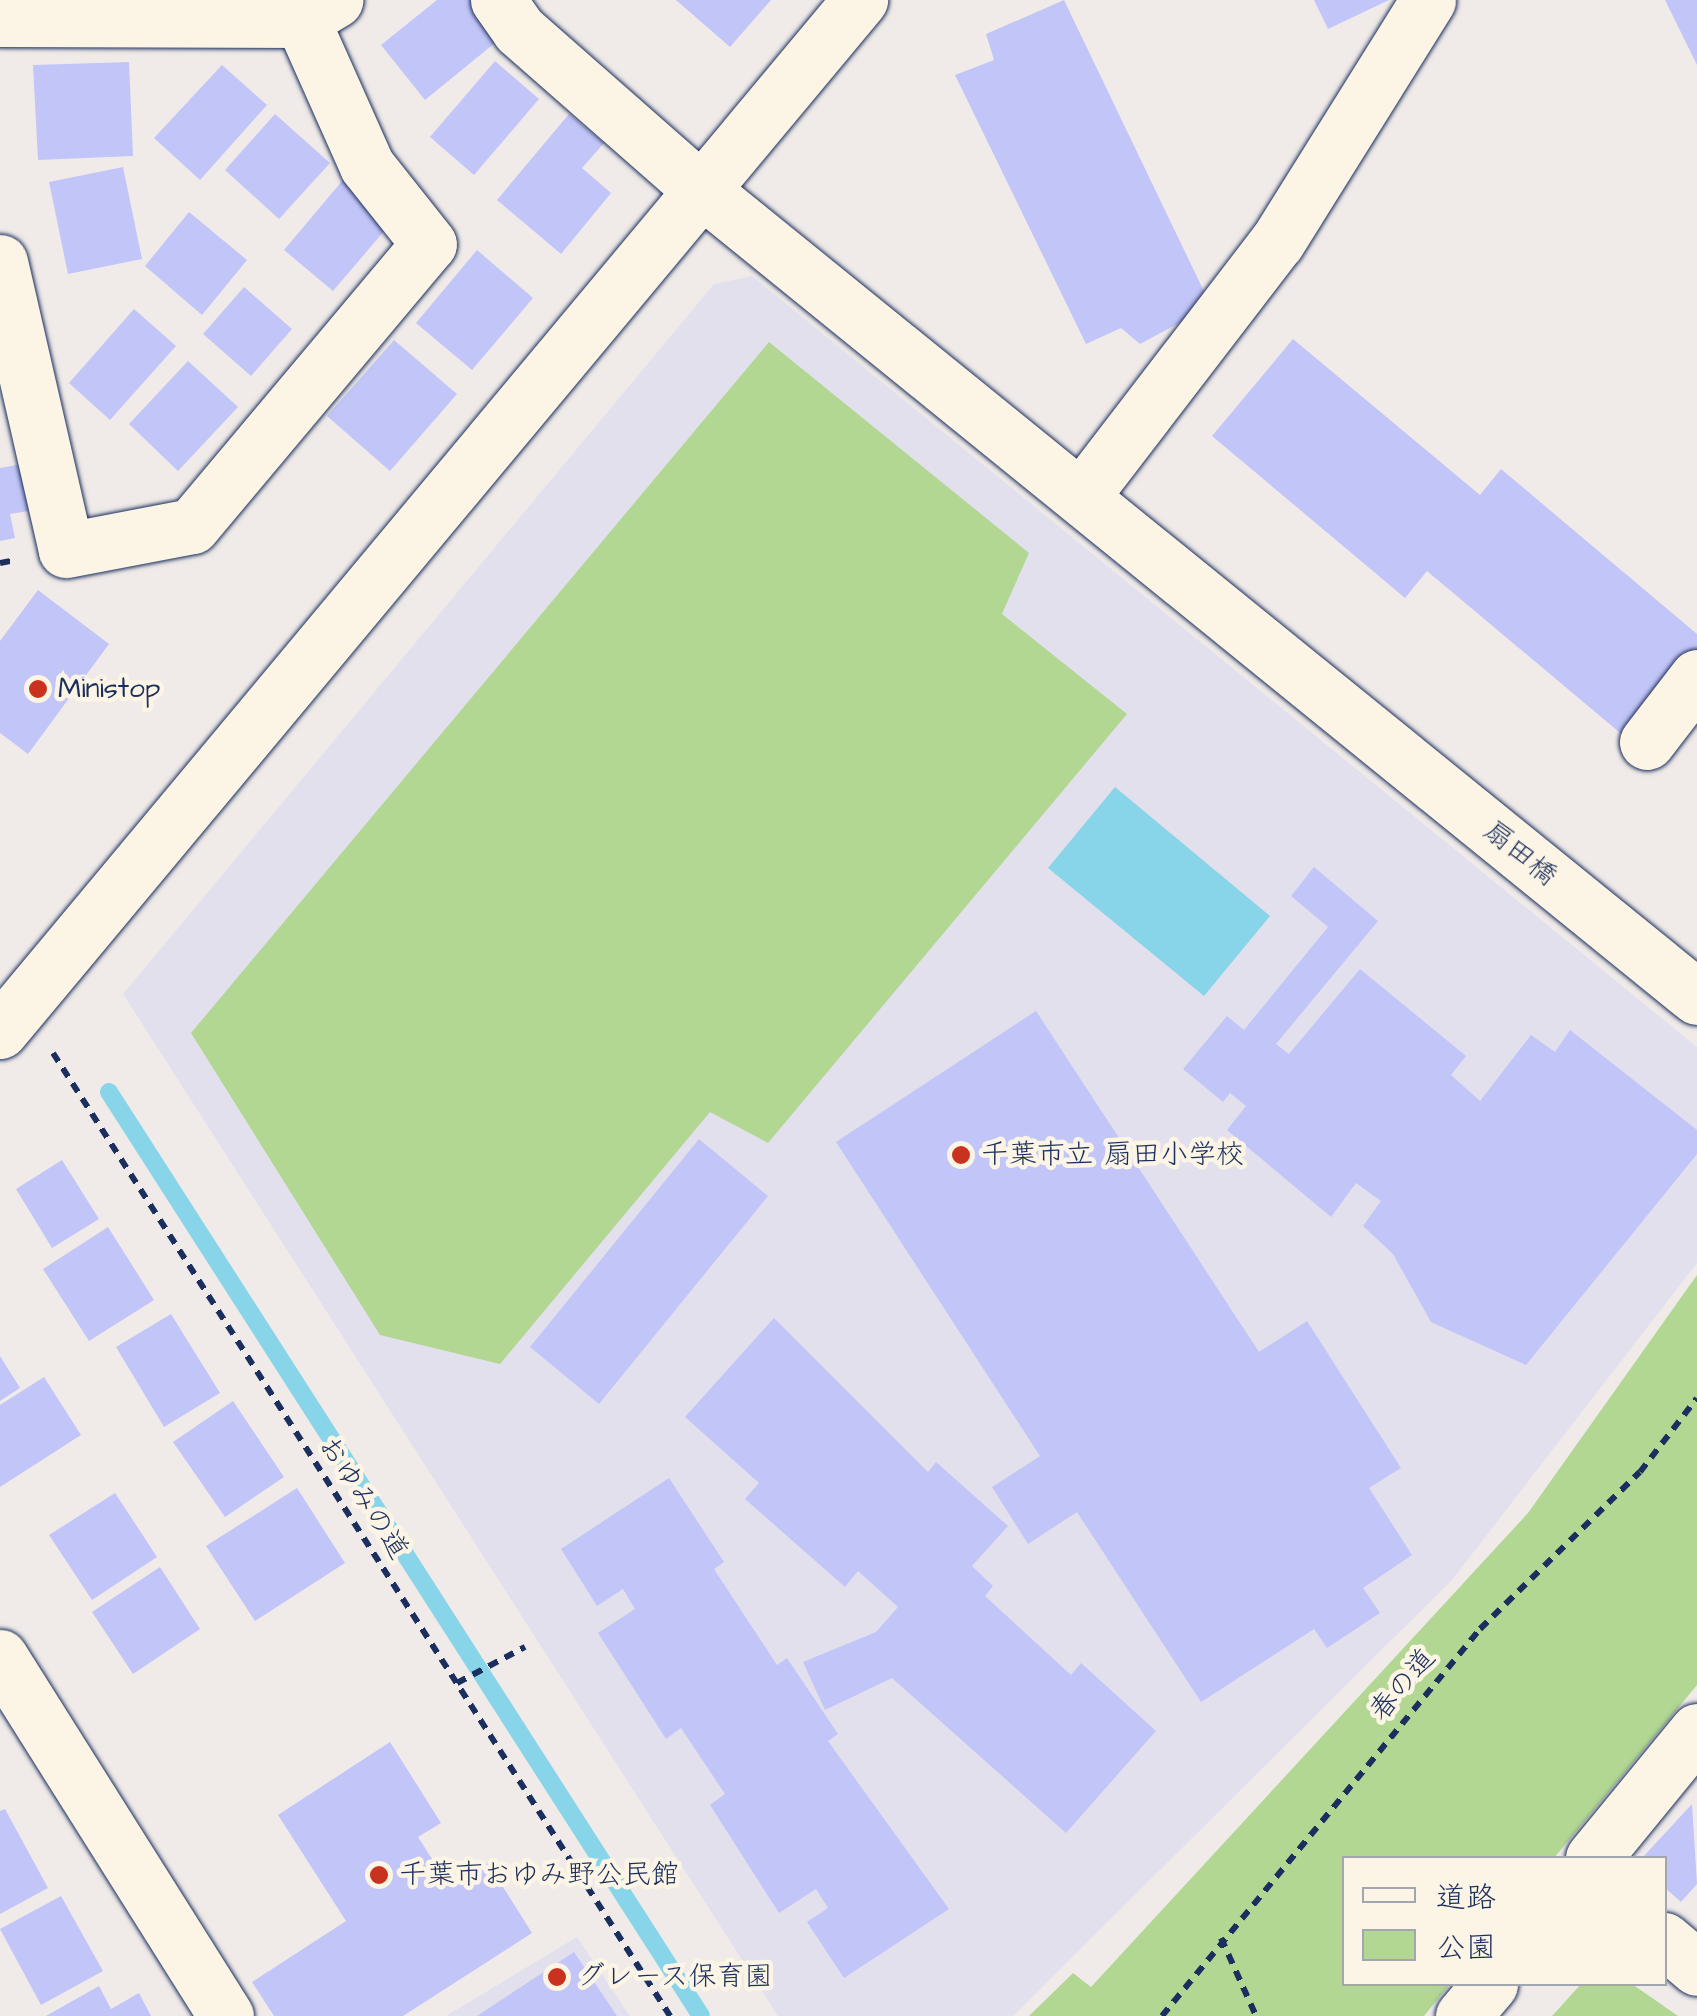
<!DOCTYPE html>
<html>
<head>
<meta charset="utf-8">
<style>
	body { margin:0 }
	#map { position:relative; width:1697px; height:2016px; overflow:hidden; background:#f0ebe9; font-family:"Architects Daughter","Klee One",sans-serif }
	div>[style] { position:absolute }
	.built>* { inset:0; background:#e2e0ed }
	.green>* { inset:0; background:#b1d792 }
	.water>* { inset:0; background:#88d4e8 }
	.stream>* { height:18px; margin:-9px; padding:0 9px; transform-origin:9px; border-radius:9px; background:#88d4e8 }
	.building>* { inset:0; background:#c2c5f7 }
	.path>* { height:6px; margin-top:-3px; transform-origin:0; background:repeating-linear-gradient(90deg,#1b2f5e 0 10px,transparent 0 18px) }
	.roads { filter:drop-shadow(0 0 2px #1b2f5e) drop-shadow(0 0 2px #1b2f5e) }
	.minor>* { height:55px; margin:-27.5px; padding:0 27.5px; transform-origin:27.5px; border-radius:27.5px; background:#fcf5e5 }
	.dots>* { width:28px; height:28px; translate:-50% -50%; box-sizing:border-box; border:5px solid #fcf5e5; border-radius:50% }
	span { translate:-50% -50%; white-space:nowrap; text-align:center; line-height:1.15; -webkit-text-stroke:9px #fcf5e5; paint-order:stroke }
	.poi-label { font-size:28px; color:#1b2f5e }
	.left { translate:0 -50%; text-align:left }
	.street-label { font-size:28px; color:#1b2f5e }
	.legend { position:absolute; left:1342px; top:1856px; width:325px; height:130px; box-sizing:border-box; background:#fcf5e5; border:2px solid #a2a6af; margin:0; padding:12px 18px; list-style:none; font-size:30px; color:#1b2f5e }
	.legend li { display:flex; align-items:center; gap:20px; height:50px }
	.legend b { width:50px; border:2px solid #a2a6af }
</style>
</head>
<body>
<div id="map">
	<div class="built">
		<div style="clip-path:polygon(752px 276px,1697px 1047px,1697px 1263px,1452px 1580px,1013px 2016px,778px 2016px,123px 994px,714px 284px)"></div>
		<div style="clip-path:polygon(577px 1937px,630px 2016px,446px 2016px)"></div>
	</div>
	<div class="green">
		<div style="clip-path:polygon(769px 342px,1029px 553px,1002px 614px,1127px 714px,768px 1143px,710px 1112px,500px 1364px,380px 1335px,191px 1033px)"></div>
		<div style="clip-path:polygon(1697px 1275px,1697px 1685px,1554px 1858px,1344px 1858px,1344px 1984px,1450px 1984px,1424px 2016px,1029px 2016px,1073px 1973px,1091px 1987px,1528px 1513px)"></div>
		<div style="clip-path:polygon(1581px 1984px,1632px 1984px,1678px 2016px,1552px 2016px)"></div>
	</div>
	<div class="water">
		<div style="clip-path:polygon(1115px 787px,1270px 916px,1204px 996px,1048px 868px)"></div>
	</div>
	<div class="stream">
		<div style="left:109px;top:1092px;width:1097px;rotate:57.35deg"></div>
	</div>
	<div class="building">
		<div style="clip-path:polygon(437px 0,470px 0,501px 38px,425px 100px,381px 45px)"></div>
		<div style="clip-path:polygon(676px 0,771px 0,730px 47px)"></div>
		<div style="clip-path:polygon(1064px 0,1211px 306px,1140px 344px,1121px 328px,1086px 344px,955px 75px,994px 60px,986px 34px)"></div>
		<div style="clip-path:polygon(1314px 0,1389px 0,1328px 29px)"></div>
		<div style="clip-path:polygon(1665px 0,1697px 0,1697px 65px)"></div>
		<div style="clip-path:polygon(495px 61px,539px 99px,474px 175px,430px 137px)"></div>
		<div style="clip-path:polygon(129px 62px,133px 156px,38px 160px,33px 65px)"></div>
		<div style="clip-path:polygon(222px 65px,267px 105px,200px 180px,154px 138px)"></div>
		<div style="clip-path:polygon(275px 114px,330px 163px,279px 219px,225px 170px)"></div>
		<div style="clip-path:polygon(569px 114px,604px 143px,582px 168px,611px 193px,561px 254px,497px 200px)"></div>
		<div style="clip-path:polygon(123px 167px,142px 259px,68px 274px,49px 182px)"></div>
		<div style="clip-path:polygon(348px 174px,397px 216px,333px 291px,284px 250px)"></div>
		<div style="clip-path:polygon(189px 212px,247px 260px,202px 315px,145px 266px)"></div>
		<div style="clip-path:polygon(477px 250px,533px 298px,472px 370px,416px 323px)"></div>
		<div style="clip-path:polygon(244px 287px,292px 329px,251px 376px,203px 334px)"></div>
		<div style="clip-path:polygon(134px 309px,176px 346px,110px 420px,69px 383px)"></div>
		<div style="clip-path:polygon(1293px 339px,1480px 495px,1501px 469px,1697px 634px,1697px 650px,1625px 737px,1427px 571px,1405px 598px,1212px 436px)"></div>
		<div style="clip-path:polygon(394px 340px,457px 394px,390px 471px,327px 416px)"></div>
		<div style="clip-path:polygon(188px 361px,238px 407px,178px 471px,129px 424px)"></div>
		<div style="clip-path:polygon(33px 462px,41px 509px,10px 514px,15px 538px,0 541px,0 468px)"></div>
		<div style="clip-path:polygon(38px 590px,109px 644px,28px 754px,0 733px,0 641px)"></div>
		<div style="clip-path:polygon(1314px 867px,1378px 921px,1276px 1044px,1289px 1054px,1360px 969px,1466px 1056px,1451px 1075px,1480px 1101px,1531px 1035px,1555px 1052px,1570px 1030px,1697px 1130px,1697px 1154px,1526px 1365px,1431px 1322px,1393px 1254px,1363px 1226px,1381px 1201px,1356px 1183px,1331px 1217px,1227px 1130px,1246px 1106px,1230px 1093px,1223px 1102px,1183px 1069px,1227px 1016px,1244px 1030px,1328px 927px,1291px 896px)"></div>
		<div style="clip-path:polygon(1036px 1011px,1259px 1352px,1307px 1321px,1401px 1468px,1369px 1488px,1412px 1555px,1363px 1588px,1380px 1613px,1327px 1648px,1314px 1629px,1201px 1702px,1077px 1512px,1028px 1544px,992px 1487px,1040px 1456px,836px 1142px)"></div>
		<div style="clip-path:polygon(699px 1139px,768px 1196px,599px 1404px,530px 1347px)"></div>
		<div style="clip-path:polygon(62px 1160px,99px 1219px,52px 1248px,16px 1189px)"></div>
		<div style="clip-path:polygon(108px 1227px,154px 1300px,89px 1341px,43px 1269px)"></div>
		<div style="clip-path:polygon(171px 1314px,220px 1393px,164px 1427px,116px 1347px)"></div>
		<div style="clip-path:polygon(774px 1318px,928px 1472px,936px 1462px,1008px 1526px,972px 1566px,993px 1586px,985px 1596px,1071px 1675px,1081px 1663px,1156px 1731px,1066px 1833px,892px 1678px,825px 1710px,803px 1662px,876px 1632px,898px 1607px,858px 1571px,845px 1587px,745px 1499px,759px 1483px,685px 1417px)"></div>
		<div style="clip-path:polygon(0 1356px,20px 1388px,0 1401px)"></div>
		<div style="clip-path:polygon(44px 1377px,81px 1435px,0 1487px,0 1405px)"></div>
		<div style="clip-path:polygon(233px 1401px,284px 1477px,225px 1517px,173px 1442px)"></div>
		<div style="clip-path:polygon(669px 1478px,724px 1562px,714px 1569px,777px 1665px,787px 1658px,838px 1734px,828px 1741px,949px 1909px,844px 1978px,807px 1922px,828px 1908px,816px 1889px,779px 1913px,710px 1805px,725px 1794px,681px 1728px,666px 1739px,598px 1633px,635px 1609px,623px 1589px,597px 1606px,561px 1549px)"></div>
		<div style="clip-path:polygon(297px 1488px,345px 1563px,255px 1621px,206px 1546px)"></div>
		<div style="clip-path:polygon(115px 1493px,157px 1557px,92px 1600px,49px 1535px)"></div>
		<div style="clip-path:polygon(160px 1567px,200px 1629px,133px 1674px,92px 1612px)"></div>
		<div style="clip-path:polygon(390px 1742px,441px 1823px,418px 1837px,450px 1887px,488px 1863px,532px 1933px,403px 2016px,274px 2016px,252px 1982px,346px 1921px,278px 1815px)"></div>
		<div style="clip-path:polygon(1692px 1804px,1697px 1884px,1681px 1902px,1664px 1887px,1664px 1858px,1642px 1858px)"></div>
		<div style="clip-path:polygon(5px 1809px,48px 1888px,0 1914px,0 1811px)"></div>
		<div style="clip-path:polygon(61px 1896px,103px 1971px,41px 2005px,0 1929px)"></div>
		<div style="clip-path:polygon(574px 1952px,617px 2016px,477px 2016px)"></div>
		<div style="clip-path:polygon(99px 1986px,111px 2009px,139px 1993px,151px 2016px,46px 2016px)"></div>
	</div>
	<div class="path">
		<div style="left:0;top:563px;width:15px;rotate:-11deg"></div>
		<div style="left:53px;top:1053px;width:1144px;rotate:57.35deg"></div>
		<div style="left:457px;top:1683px;width:77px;rotate:-27.9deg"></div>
		<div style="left:1221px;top:1938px;width:85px;rotate:65.8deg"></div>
		<div style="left:1162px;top:2016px;width:501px;rotate:-50.59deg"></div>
		<div style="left:1480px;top:1629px;width:224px;rotate:-44.5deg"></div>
		<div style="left:1640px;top:1472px;width:93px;rotate:-52.4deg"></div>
	</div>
	<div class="roads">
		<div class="minor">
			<div style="left:498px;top:0;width:37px;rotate:55deg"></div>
			<div style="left:519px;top:30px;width:238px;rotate:41.3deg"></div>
			<div style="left:698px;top:187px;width:1286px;rotate:39.04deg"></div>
			<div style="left:0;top:19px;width:302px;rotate:0.2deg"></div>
			<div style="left:302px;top:20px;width:39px;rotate:-31deg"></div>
			<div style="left:0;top:262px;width:295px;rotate:77.1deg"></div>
			<div style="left:66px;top:550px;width:128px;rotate:-10.8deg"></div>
			<div style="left:192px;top:526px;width:368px;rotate:-50deg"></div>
			<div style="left:429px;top:244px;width:100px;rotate:-128.5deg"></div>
			<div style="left:367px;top:166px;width:160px;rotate:-114deg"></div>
			<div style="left:1081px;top:497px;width:322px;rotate:-52.5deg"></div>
			<div style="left:1277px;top:242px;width:285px;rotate:-58deg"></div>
			<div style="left:1647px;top:742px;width:82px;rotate:-52.4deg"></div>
			<div style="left:0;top:1031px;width:1343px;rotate:-50.17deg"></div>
			<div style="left:0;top:1657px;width:424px;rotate:57.8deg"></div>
			<div style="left:1593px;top:1858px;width:164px;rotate:-50.7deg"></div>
			<div style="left:1664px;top:1940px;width:43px;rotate:40.3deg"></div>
			<div style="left:1463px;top:2016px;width:42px;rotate:-49.8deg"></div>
		</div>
	</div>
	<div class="dots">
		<div style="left:38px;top:689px;background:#c8321e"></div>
		<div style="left:961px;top:1155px;background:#c8321e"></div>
		<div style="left:379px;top:1875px;background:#c8321e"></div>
		<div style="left:557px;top:1977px;background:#c8321e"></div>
	</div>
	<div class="poi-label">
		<span class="left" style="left:58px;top:689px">Ministop</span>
		<span class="left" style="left:981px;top:1155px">千葉市立 扇田小学校</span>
		<span class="left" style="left:399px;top:1875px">千葉市おゆみ野公民館</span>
		<span class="left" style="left:577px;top:1977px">グレース保育園</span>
	</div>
	<div class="street-label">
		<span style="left:1520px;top:854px;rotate:39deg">扇田橋</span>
		<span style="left:363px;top:1498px;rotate:57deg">おゆみの道</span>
		<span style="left:1403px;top:1685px;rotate:-50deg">春の道</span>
	</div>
	<ul class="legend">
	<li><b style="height:12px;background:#fcf5e5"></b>道路</li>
	<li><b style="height:28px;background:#b1d792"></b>公園</li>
	</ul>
</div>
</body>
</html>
